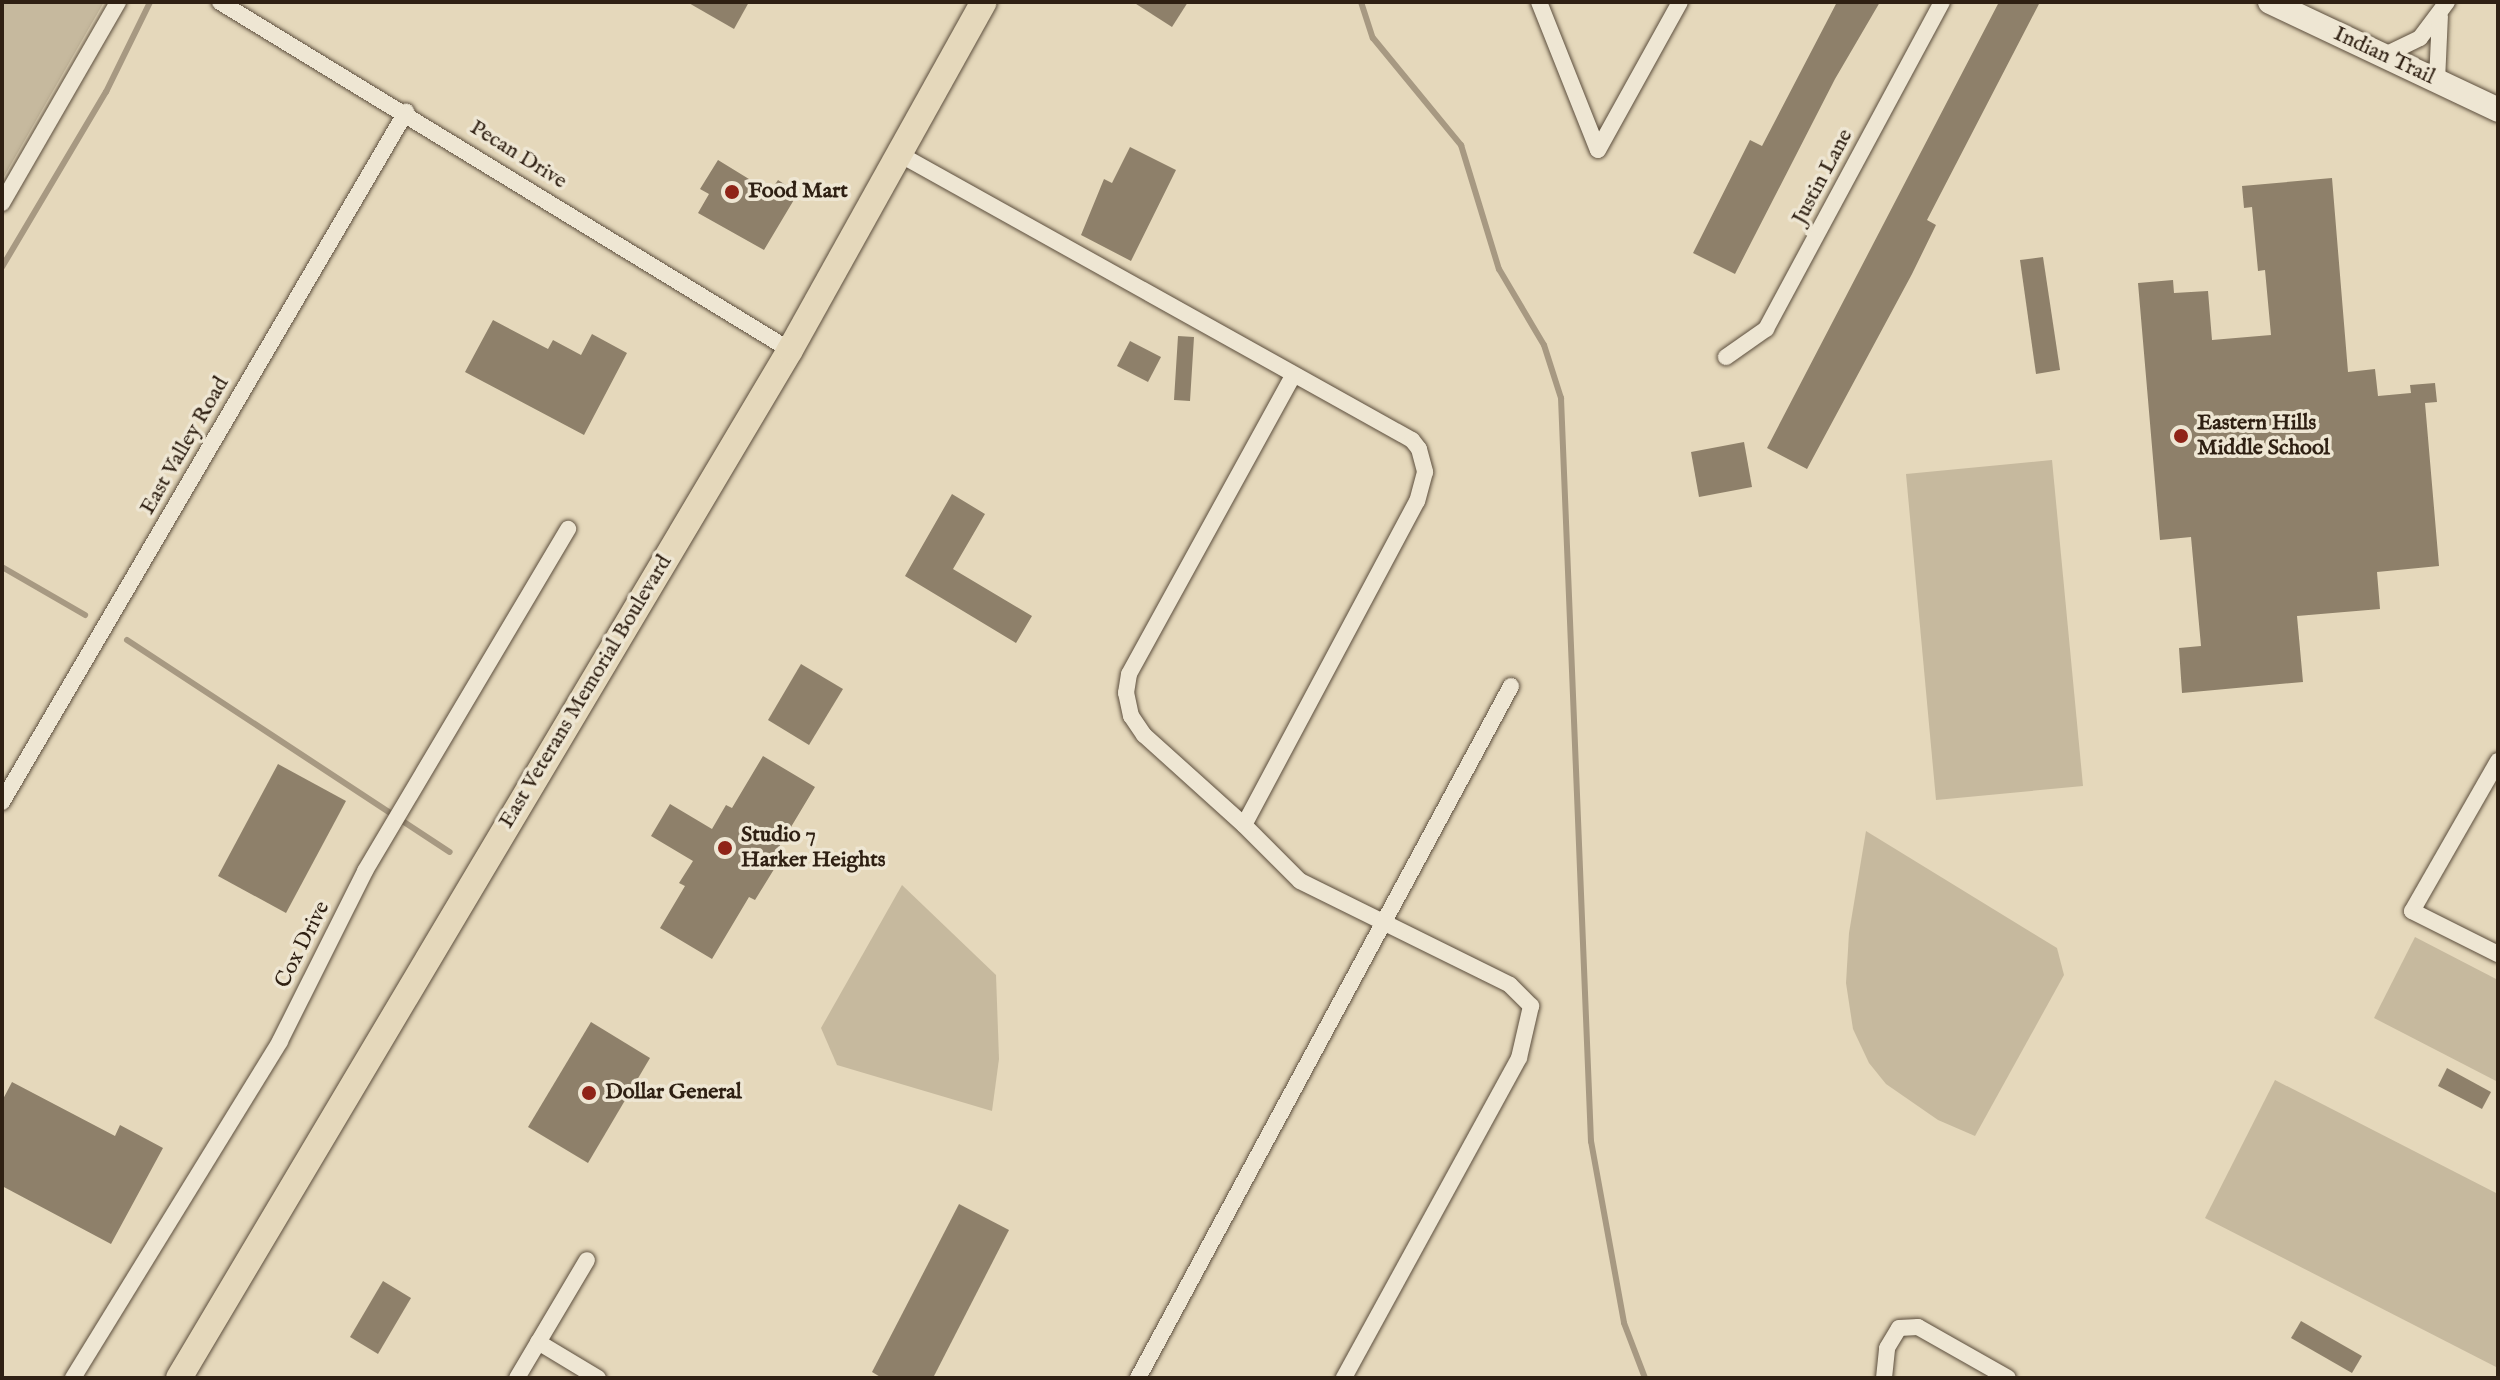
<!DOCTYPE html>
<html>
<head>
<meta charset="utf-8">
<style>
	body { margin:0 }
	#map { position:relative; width:2500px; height:1380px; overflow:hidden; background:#e5d8bb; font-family:"IM FELL English",serif }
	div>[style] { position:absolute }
	.green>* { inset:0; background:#c6b99e }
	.stream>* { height:6px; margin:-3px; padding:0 3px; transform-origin:3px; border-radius:3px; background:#a79982 }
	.building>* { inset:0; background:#8e806a }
	.roads { filter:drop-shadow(0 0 2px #5c4e3d) drop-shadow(0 0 2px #5c4e3d) }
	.street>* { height:16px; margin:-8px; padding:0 8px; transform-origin:8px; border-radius:8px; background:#eee6d3 }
	.secondary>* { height:24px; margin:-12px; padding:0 12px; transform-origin:12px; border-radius:12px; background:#eee6d3 }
	.primary>* { height:26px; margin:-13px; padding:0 13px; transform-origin:13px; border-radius:13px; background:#e5d8bb }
	.dots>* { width:22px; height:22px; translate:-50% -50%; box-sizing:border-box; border:4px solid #eee6d3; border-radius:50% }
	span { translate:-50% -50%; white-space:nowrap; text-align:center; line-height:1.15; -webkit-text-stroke:7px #eee6d3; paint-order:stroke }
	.street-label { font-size:22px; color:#2f2013 }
	.poi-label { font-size:22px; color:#2f2013; font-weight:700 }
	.left { translate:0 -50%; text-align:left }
	.frame { position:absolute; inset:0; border:4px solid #2f2013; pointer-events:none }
</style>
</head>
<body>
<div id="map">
	<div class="green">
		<div style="clip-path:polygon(2px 2px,104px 2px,2px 180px)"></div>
		<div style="clip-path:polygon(2052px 460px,2083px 786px,1936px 800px,1906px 474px)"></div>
		<div style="clip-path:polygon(1866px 831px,2057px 948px,2064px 975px,1975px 1136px,1938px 1120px,1886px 1084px,1869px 1063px,1853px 1029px,1846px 983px,1849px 933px)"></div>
		<div style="clip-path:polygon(902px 885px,996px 975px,999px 1059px,992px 1111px,837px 1065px,821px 1028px)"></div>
		<div style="clip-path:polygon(2415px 937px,2498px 980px,2498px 1082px,2374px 1018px)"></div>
		<div style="clip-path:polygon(2275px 1080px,2498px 1194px,2498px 1368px,2205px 1218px)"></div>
	</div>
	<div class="stream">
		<div style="left:1361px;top:2px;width:38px;rotate:72deg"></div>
		<div style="left:1373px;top:38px;width:139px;rotate:50.6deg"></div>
		<div style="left:1461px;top:145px;width:130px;rotate:73deg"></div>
		<div style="left:1499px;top:269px;width:88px;rotate:59.4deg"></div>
		<div style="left:1544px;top:345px;width:56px;rotate:72.2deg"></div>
		<div style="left:1561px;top:398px;width:744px;rotate:87.69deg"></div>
		<div style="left:1591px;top:1141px;width:185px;rotate:79.7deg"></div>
		<div style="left:1624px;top:1323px;width:59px;rotate:69.1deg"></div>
		<div style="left:2px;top:267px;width:204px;rotate:-59.3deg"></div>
		<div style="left:106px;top:92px;width:100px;rotate:-63.9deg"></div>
		<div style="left:2px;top:567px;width:96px;rotate:30deg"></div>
		<div style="left:127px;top:640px;width:386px;rotate:33.3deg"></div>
	</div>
	<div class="building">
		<div style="clip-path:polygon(687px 2px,749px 2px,734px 29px)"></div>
		<div style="clip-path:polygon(1133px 2px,1188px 2px,1172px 27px)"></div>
		<div style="clip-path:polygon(1837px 2px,1880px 2px,1835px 79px,1735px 274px,1693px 253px,1750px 140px,1762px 146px)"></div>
		<div style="clip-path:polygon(1999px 2px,2040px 2px,1927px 220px,1936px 225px,1912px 274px,1807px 469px,1767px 448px)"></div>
		<div style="clip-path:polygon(1130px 147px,1176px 170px,1131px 261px,1081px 235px,1104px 179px,1112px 183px)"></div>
		<div style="clip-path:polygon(718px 160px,770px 192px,778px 180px,798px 193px,764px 250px,698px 213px,709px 194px,700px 189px)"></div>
		<div style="clip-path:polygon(2332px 178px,2348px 372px,2375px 369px,2378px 396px,2411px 393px,2410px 385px,2435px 383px,2437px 402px,2425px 403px,2439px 566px,2377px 572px,2380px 609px,2297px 616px,2303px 682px,2182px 693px,2179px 648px,2201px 646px,2191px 537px,2160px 540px,2138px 283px,2173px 280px,2174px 293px,2208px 291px,2212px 340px,2271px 335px,2265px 270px,2258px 271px,2252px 207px,2244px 208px,2242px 186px)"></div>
		<div style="clip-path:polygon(2043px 257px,2060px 370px,2036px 374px,2020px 260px)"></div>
		<div style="clip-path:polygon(493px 320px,548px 349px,553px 340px,581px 355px,592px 334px,627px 353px,584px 435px,465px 372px)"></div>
		<div style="clip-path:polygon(1178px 336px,1194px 337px,1190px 401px,1174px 400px)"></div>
		<div style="clip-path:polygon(1130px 341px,1161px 357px,1148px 382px,1117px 366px)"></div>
		<div style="clip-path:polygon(1744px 442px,1752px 487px,1699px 497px,1691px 452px)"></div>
		<div style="clip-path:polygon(952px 494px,985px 514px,953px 569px,1032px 616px,1016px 643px,905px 576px)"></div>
		<div style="clip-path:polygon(801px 664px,843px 689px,809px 745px,768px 720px)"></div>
		<div style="clip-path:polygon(763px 756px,815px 787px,770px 862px,776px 866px,755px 900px,749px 897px,712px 959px,660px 928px,685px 886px,679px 883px,693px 861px,651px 836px,670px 804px,712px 829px,726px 805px,732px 808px)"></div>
		<div style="clip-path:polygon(278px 764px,346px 801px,286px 913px,218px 876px)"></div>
		<div style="clip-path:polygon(591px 1022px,650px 1058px,588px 1163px,528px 1127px)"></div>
		<div style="clip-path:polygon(2447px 1068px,2491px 1092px,2482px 1109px,2438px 1086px)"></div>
		<div style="clip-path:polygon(12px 1082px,115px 1136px,120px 1125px,163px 1148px,111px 1244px,2px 1186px,2px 1101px)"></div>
		<div style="clip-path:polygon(959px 1204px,1009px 1230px,933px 1378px,882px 1378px,872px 1372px)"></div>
		<div style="clip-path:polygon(383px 1281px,411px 1298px,378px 1354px,350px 1337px)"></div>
		<div style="clip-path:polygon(2301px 1321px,2362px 1356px,2352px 1373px,2291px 1338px)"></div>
	</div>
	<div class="roads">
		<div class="street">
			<div style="left:220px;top:2px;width:668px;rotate:31.41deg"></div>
			<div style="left:1539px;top:2px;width:159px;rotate:68.3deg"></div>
			<div style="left:1598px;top:150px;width:169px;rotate:-61deg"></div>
			<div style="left:2383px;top:56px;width:41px;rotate:-25.9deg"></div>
			<div style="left:2420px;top:38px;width:45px;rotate:-53.1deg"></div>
			<div style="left:2437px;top:81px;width:65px;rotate:-87.4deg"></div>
			<div style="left:901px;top:155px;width:585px;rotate:29.15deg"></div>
			<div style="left:1412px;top:440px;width:11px;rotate:52deg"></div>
			<div style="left:1419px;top:449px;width:24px;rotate:75deg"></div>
			<div style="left:1425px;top:472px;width:30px;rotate:105deg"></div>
			<div style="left:1417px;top:501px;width:367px;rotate:118.1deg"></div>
			<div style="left:1244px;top:825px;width:79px;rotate:45deg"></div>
			<div style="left:1300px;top:881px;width:234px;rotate:26.3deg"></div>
			<div style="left:1510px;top:985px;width:30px;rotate:45deg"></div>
			<div style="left:1531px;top:1006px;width:53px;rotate:103deg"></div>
			<div style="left:1519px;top:1058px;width:365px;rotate:118.7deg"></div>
			<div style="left:2px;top:203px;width:232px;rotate:-60deg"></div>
			<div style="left:1726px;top:357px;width:49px;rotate:-35deg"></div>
			<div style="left:1766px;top:329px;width:371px;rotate:-61.7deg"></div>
			<div style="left:2498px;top:761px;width:173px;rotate:119.8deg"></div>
			<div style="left:2412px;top:911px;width:96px;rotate:26.6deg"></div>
			<div style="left:2px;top:802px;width:800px;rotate:-59.65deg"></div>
			<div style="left:1244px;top:825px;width:135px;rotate:-138deg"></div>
			<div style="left:1144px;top:735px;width:23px;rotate:-124deg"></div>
			<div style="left:1131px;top:716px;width:24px;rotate:-102deg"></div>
			<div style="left:1126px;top:693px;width:19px;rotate:-81deg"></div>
			<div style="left:1129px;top:674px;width:340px;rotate:-61.2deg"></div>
			<div style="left:538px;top:1342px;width:70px;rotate:31deg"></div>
			<div style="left:73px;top:1378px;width:395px;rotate:-58.4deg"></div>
			<div style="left:280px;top:1041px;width:190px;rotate:-63.4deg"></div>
			<div style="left:365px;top:871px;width:398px;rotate:-59.3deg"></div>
			<div style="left:517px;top:1378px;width:137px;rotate:-59.3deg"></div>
			<div style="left:1138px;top:1378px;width:786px;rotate:-61.67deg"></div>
			<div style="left:1884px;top:1378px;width:30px;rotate:-84deg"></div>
			<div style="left:1887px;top:1348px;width:23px;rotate:-59deg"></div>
			<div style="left:1899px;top:1328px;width:19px;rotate:-3deg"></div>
			<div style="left:1918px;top:1327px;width:103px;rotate:29.5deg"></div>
		</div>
		<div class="secondary">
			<div style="left:2270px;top:2px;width:252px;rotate:25.3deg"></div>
		</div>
		<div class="primary">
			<div style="left:179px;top:1378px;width:1196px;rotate:-59.27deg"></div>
			<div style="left:790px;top:350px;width:398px;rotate:-60.9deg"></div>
		</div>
	</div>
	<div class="dots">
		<div style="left:732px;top:192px;background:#8f2418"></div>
		<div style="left:2181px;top:436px;background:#8f2418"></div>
		<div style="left:725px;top:848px;background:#8f2418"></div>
		<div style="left:589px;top:1093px;background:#8f2418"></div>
	</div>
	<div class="street-label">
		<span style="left:2384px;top:56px;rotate:25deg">Indian Trail</span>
		<span style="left:518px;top:155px;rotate:32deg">Pecan Drive</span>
		<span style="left:1823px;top:177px;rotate:-62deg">Justin Lane</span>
		<span style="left:185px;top:446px;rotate:-60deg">East Valley Road</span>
		<span style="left:586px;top:692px;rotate:-59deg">East Veterans Memorial Boulevard</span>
		<span style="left:303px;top:945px;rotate:-63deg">Cox Drive</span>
	</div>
	<div class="poi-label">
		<span class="left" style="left:748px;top:192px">Food Mart</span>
		<span class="left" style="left:2197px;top:436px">Eastern Hills<br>Middle School</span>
		<span class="left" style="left:741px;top:848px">Studio 7<br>Harker Heights</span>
		<span class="left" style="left:605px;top:1093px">Dollar General</span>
	</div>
	<div class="frame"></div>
</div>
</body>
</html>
